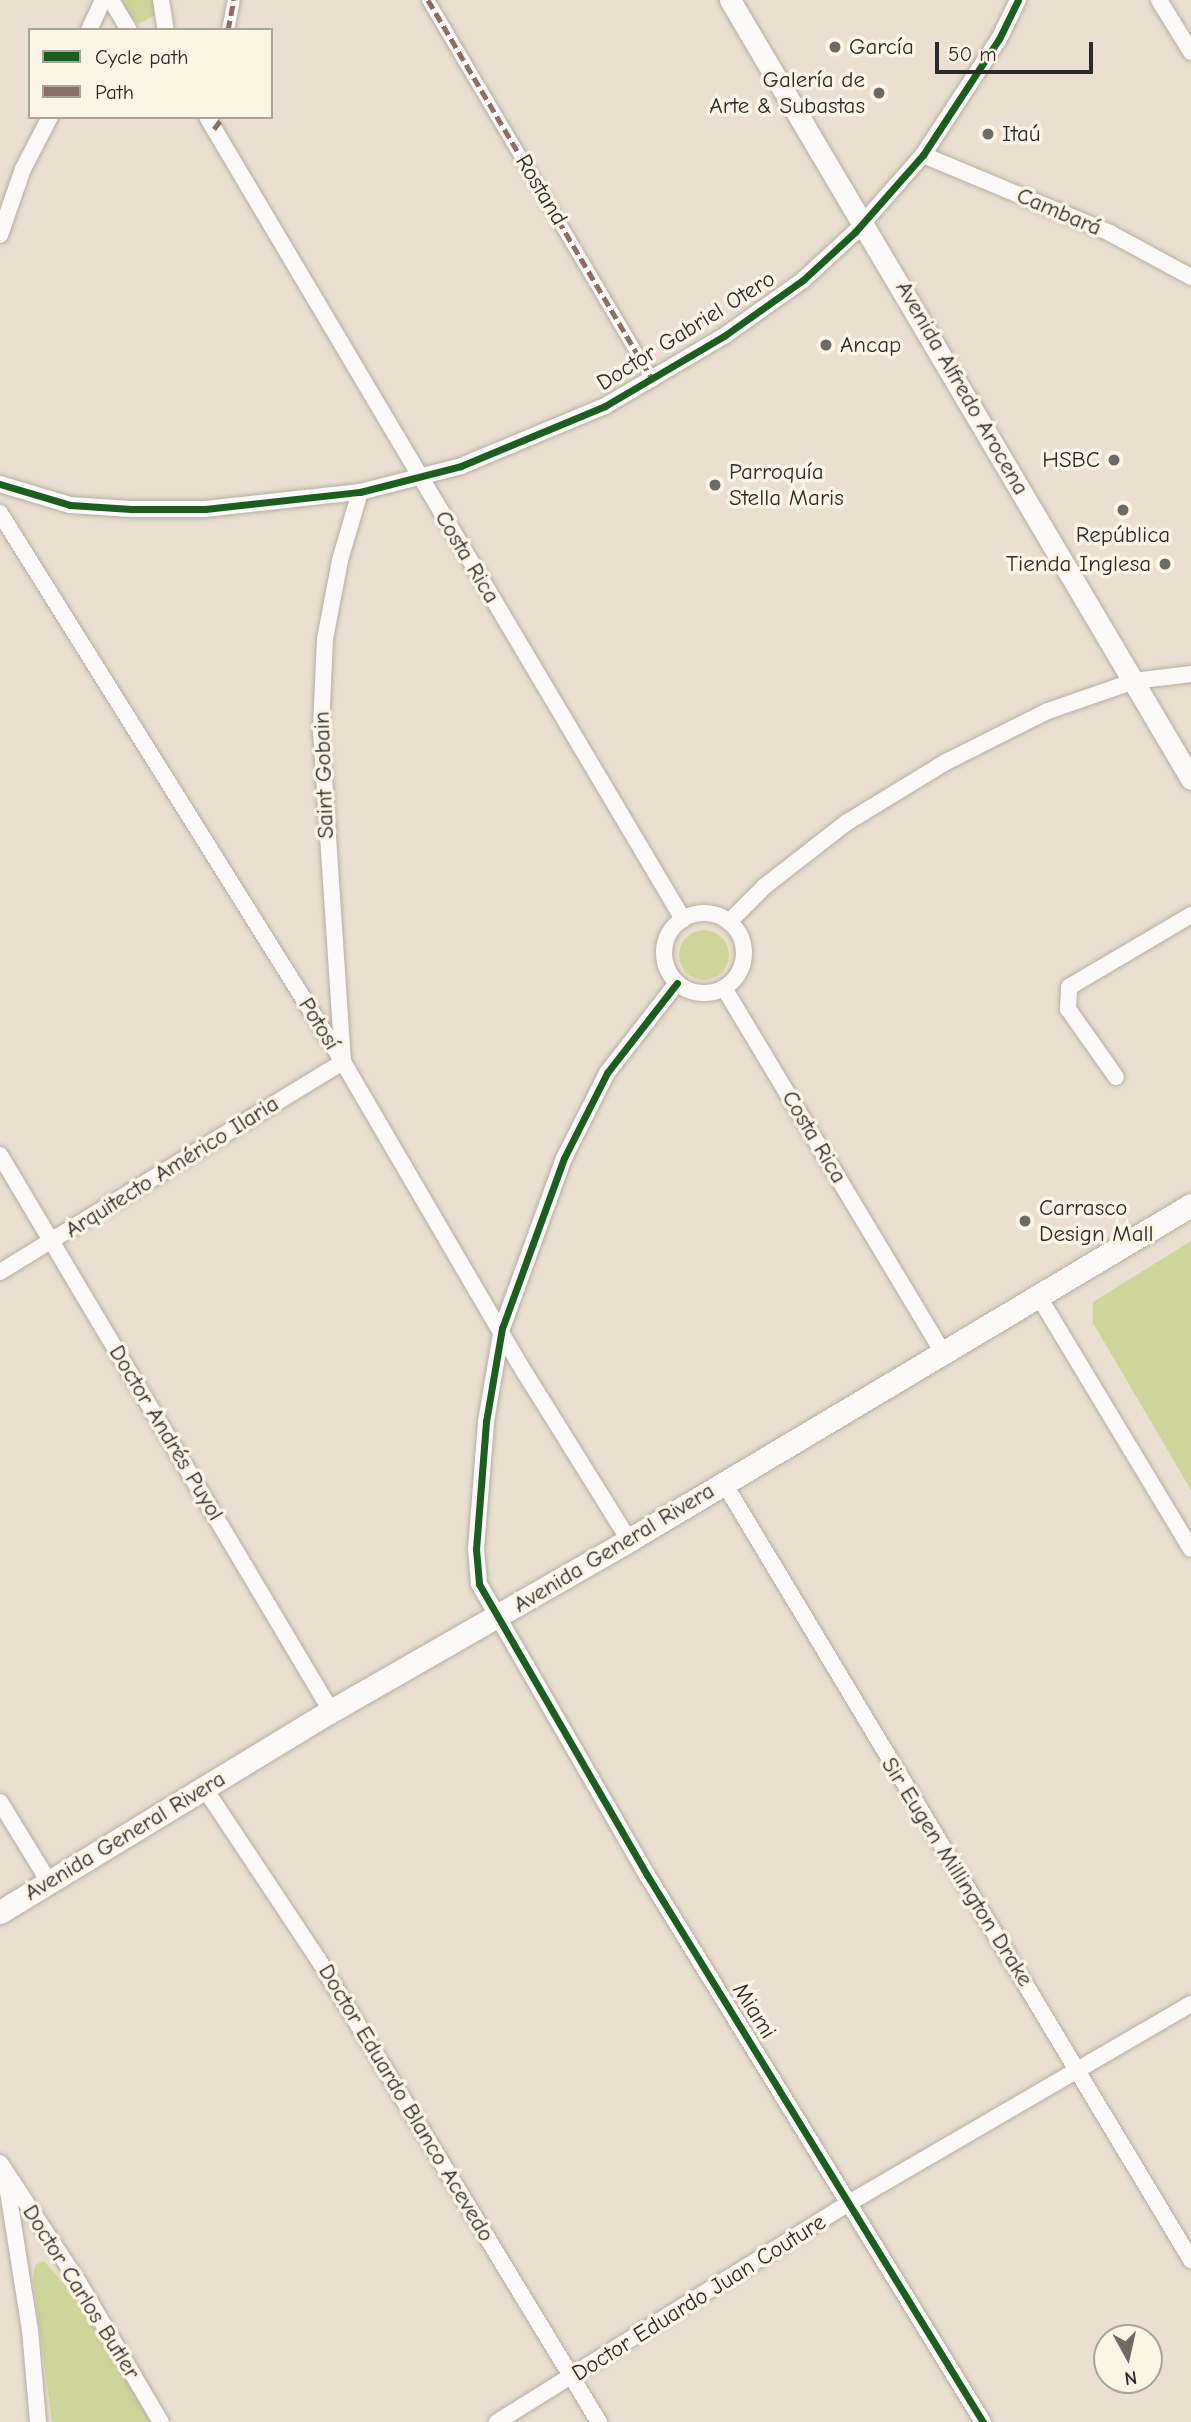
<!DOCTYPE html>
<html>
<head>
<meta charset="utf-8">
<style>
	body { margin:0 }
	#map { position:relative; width:1191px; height:2422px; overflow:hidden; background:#eadfd0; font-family:"Comic Neue",sans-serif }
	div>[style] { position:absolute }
	.green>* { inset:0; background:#ced59b }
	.round { border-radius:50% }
	.roads { filter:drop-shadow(0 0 2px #b4aea4) drop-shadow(0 0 2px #b4aea4) }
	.pedestrian>* { height:12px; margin:-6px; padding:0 6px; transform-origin:6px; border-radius:6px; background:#fcfaf8 }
	.minor>* { height:16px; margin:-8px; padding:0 8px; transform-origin:8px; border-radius:8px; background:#fcfaf8 }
	.minor>.ring { margin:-8px; padding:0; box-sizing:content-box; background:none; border:16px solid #fcfaf8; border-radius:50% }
	.tertiary>* { height:21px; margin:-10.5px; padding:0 10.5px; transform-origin:10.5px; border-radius:10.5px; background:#fcfaf8 }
	.secondary>* { height:23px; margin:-11.5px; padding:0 11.5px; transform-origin:11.5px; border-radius:11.5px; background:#fcfaf8 }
	.quiet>* { height:5px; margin-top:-2.5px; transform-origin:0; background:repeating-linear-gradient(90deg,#8d6e63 0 10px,transparent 0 15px) }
	.cycleway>* { height:7px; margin:-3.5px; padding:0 3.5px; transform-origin:3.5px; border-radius:3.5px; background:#1b5e20 }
	.dots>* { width:19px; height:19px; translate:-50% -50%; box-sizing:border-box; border:4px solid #fcf5e5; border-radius:50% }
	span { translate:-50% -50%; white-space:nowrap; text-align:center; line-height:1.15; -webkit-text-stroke:7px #fcf5e5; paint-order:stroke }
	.poi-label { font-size:23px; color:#2b2b2b }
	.left { translate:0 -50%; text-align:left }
	.right { translate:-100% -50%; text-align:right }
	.street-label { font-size:23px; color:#2b2b2b }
	.legend { position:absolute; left:28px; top:28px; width:245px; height:91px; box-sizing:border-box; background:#fcf5e5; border:2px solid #a8a49b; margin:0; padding:9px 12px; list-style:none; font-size:21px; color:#2b2b2b }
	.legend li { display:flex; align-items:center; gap:14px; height:35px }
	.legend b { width:35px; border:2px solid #a8a49b }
	.north { position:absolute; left:1093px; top:2324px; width:70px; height:70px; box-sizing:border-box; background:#fcf5e5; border:2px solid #a8a49b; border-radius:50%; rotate:172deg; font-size:19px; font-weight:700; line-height:28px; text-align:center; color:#2b2b2b }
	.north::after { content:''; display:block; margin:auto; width:24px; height:32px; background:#6e6a65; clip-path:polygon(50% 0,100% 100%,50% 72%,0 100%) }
	.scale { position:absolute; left:935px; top:42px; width:158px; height:32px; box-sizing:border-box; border:4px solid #2b2b2b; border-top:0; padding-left:9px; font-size:21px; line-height:24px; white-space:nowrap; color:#2b2b2b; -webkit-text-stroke:5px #fcf5e5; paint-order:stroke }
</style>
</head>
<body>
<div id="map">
	<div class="green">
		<div style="clip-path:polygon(120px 0,153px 0,154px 16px,138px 24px,124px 12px)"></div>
		<div class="round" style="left:679px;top:930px;width:50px;height:50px"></div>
		<div style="clip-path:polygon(1191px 1241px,1191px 1490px,1093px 1323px,1093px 1302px)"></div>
		<div style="clip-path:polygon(44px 2261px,75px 2296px,151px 2422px,52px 2422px,33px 2278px,35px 2265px)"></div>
	</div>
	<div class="roads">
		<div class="pedestrian">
			<div style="left:428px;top:0;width:442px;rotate:59.4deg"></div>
			<div style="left:228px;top:30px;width:31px;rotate:-79deg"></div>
		</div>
		<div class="minor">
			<div style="left:111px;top:0;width:35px;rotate:59deg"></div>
			<div style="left:161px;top:0;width:30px;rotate:81deg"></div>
			<div style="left:1159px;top:0;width:61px;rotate:58.4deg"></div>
			<div style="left:89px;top:30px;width:33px;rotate:-65deg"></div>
			<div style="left:207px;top:117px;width:933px;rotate:59.31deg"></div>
			<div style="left:923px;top:155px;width:203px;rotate:22.6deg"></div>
			<div style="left:1110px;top:233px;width:92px;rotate:28.5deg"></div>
			<div style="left:0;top:235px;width:70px;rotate:-70.8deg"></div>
			<div style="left:23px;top:169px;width:59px;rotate:-62.6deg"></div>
			<div style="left:0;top:484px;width:73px;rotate:16.7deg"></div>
			<div style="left:70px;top:505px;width:61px;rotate:3.8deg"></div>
			<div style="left:131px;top:509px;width:74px"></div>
			<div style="left:205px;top:509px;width:156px;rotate:-6.3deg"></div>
			<div style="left:360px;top:492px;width:104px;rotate:-14.4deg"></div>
			<div style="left:461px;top:466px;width:156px;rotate:-22.6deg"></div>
			<div style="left:605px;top:406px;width:138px;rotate:-30.5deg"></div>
			<div style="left:724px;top:336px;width:97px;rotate:-35.3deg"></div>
			<div style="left:803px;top:280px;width:71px;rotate:-42.7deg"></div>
			<div style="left:855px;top:232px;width:103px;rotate:-48.6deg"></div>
			<div style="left:923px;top:155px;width:139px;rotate:-56.8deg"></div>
			<div style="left:999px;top:39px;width:43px;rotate:-64deg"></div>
			<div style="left:0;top:513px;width:647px;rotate:58deg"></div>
			<div style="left:343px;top:1062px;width:360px;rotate:59.7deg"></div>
			<div style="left:525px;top:1373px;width:197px;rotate:58.1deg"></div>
			<div class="ring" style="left:664px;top:913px;width:64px;height:64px"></div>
			<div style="left:729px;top:922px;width:51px;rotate:-45deg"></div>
			<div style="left:765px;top:886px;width:103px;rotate:-37.9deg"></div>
			<div style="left:846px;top:823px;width:117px;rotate:-31.4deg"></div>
			<div style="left:946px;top:762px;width:114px;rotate:-26.6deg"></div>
			<div style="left:1048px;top:711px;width:91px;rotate:-19.2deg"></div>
			<div style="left:1134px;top:681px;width:57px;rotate:-7deg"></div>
			<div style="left:677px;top:983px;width:114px;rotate:127.9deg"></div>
			<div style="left:607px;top:1073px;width:95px;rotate:116.8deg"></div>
			<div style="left:564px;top:1158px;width:181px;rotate:110deg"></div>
			<div style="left:502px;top:1328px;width:95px;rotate:99.7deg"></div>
			<div style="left:486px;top:1422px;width:127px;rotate:94.5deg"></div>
			<div style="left:476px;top:1549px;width:35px;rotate:85deg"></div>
			<div style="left:479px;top:1584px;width:336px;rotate:60deg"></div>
			<div style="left:647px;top:1875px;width:642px;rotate:58.44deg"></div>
			<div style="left:724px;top:988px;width:426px;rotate:59deg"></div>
			<div style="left:1116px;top:1077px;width:83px;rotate:-125.2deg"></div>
			<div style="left:1068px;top:1009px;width:22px;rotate:-87deg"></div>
			<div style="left:1069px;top:987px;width:142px;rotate:-30.5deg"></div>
			<div style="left:0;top:1155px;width:647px;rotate:59.23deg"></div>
			<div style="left:0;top:1272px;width:402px;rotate:-31.5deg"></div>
			<div style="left:343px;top:1062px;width:336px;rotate:-93.8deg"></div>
			<div style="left:321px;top:727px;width:88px;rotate:-87.4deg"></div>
			<div style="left:325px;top:639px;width:80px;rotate:-79.2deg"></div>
			<div style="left:340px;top:560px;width:71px;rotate:-73.6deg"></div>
			<div style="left:1039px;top:1297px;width:294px;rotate:58.9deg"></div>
			<div style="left:724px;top:1483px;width:907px;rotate:58.99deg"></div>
			<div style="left:205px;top:1789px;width:204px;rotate:56.4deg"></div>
			<div style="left:318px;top:1959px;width:542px;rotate:58.75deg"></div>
			<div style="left:0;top:1802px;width:94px;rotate:58.5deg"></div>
			<div style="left:0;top:2163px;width:144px;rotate:56.6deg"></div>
			<div style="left:79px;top:2283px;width:161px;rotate:59.5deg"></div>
			<div style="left:6px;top:2179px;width:153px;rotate:81deg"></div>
			<div style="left:30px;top:2330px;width:92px;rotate:85deg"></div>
			<div style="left:497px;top:2422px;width:415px;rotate:-31.9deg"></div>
			<div style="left:849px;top:2203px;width:396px;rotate:-30.2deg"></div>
		</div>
		<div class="tertiary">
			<div style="left:730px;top:0;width:905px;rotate:59.38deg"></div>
		</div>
		<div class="secondary">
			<div style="left:0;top:1912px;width:387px;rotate:-31.3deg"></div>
			<div style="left:331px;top:1711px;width:344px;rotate:-29.8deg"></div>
			<div style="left:629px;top:1540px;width:654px;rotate:-30.8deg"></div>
		</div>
	</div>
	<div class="quiet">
		<div style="left:428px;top:0;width:442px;rotate:59.4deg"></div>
		<div style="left:228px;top:30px;width:31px;rotate:-79deg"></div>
		<div style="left:214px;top:129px;width:15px;rotate:-53deg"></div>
	</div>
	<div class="cycleway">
		<div style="left:0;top:484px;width:73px;rotate:16.7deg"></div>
		<div style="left:70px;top:505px;width:61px;rotate:3.8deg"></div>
		<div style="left:131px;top:509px;width:74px"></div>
		<div style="left:205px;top:509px;width:156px;rotate:-6.3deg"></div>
		<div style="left:360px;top:492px;width:104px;rotate:-14.4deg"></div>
		<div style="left:461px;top:466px;width:156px;rotate:-22.6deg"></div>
		<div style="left:605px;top:406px;width:138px;rotate:-30.5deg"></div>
		<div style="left:724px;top:336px;width:97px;rotate:-35.3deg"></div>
		<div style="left:803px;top:280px;width:71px;rotate:-42.7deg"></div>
		<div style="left:855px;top:232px;width:103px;rotate:-48.6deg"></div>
		<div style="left:923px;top:155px;width:139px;rotate:-56.8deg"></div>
		<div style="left:999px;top:39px;width:43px;rotate:-64deg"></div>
		<div style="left:677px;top:983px;width:114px;rotate:127.9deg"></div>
		<div style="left:607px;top:1073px;width:95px;rotate:116.8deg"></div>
		<div style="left:564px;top:1158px;width:181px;rotate:110deg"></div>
		<div style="left:502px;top:1328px;width:95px;rotate:99.7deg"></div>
		<div style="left:486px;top:1422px;width:127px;rotate:94.5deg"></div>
		<div style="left:476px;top:1549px;width:35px;rotate:85deg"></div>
		<div style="left:479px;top:1584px;width:336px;rotate:60deg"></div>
		<div style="left:647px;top:1875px;width:642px;rotate:58.44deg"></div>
	</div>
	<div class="dots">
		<div style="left:835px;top:47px;background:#6e6a65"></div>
		<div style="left:879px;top:93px;background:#6e6a65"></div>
		<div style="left:988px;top:134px;background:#6e6a65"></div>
		<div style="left:826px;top:345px;background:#6e6a65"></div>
		<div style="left:1114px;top:460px;background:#6e6a65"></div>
		<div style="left:715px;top:485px;background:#6e6a65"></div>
		<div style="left:1123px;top:510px;background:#6e6a65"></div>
		<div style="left:1165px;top:564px;background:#6e6a65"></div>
		<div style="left:1025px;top:1221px;background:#6e6a65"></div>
	</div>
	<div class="poi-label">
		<span class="left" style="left:849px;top:47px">García</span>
		<span class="right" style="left:865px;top:93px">Galería de<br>Arte &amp; Subastas</span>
		<span class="left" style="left:1002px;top:134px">Itaú</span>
		<span class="left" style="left:840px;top:345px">Ancap</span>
		<span class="right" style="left:1100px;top:460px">HSBC</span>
		<span class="left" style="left:729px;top:485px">Parroquía<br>Stella Maris</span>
		<span style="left:1123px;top:535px">República</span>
		<span class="right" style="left:1151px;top:564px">Tienda Inglesa</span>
		<span class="left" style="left:1039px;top:1221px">Carrasco<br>Design Mall</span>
	</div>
	<div class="street-label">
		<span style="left:541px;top:190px;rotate:59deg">Rostand</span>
		<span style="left:1059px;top:212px;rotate:23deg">Cambará</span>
		<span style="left:686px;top:331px;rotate:-32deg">Doctor Gabriel Otero</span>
		<span style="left:962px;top:388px;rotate:60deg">Avenida Alfredo Arocena</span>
		<span style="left:467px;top:557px;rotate:59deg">Costa Rica</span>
		<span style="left:324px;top:775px;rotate:-92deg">Saint Gobain</span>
		<span style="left:319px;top:1024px;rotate:58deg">Potosí</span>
		<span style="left:814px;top:1137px;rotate:59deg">Costa Rica</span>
		<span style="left:172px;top:1167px;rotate:-32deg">Arquitecto Américo Ilaria</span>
		<span style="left:166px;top:1433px;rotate:59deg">Doctor Andrés Puyol</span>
		<span style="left:614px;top:1548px;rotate:-31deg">Avenida General Rivera</span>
		<span style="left:125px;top:1836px;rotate:-31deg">Avenida General Rivera</span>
		<span style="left:957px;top:1872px;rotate:58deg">Sir Eugen Millington Drake</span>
		<span style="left:754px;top:2011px;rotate:58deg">Miami</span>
		<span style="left:406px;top:2103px;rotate:59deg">Doctor Eduardo Blanco Acevedo</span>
		<span style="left:81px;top:2292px;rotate:58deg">Doctor Carlos Butler</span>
		<span style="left:699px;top:2298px;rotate:-32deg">Doctor Eduardo Juan Couture</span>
	</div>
	<ul class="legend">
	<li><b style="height:9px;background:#1b5e20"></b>Cycle path</li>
	<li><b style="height:9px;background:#8d6e63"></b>Path</li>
	</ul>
	<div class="north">N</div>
	<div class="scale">50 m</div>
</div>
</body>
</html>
